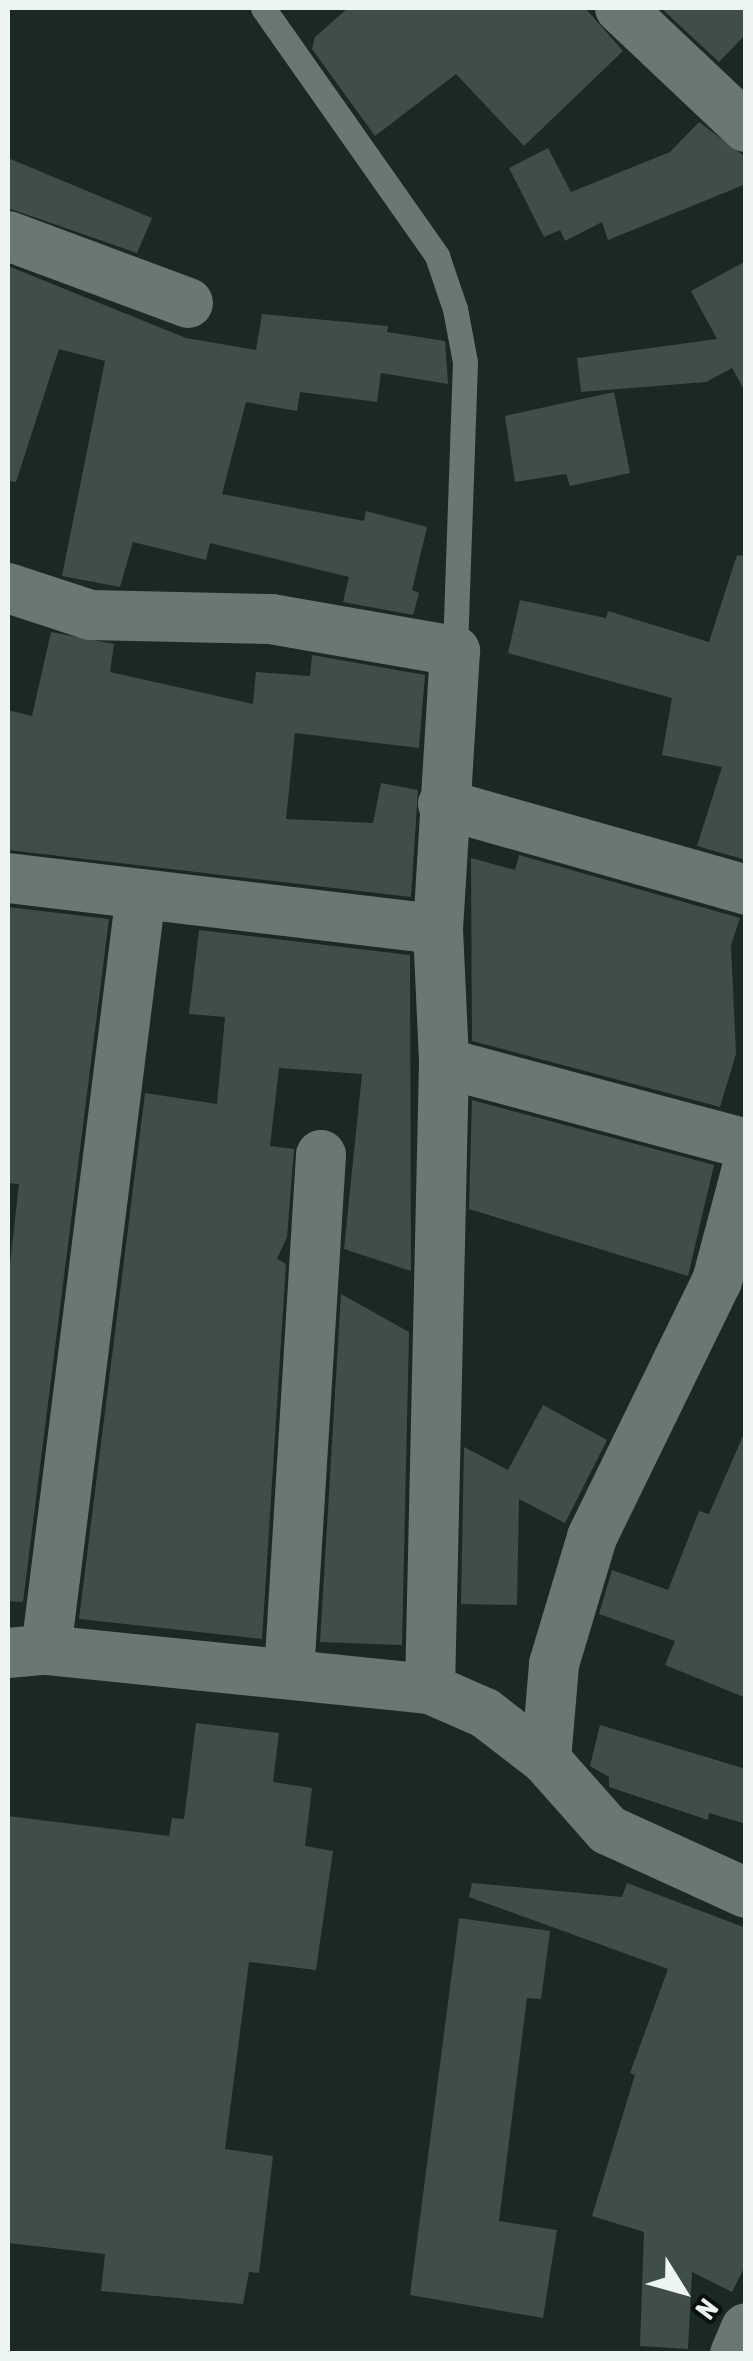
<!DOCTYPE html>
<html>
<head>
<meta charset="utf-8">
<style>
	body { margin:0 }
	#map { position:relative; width:753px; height:2361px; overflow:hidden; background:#1a2923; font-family:"Asap Condensed",sans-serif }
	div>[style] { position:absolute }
	.building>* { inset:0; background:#3f4e48 }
	.service>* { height:25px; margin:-12.5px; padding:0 12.5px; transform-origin:12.5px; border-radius:12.5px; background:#697972 }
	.minor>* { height:50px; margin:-25px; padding:0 25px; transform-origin:25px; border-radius:25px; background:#697972 }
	span { translate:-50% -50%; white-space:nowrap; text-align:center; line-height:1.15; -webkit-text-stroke:10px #0a100d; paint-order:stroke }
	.frame { position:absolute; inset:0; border:10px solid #ecf5f1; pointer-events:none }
	.north { position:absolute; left:633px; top:2241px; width:100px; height:100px; -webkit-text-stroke:8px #0a100d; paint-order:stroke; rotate:127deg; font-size:28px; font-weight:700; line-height:40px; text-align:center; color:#ecf5f1 }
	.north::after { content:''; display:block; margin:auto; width:35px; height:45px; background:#ecf5f1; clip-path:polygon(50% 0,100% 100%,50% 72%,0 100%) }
</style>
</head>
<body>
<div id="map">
	<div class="building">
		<div style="clip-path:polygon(348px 8px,585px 8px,623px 51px,524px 146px,456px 74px,375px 136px,312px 49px,315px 37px)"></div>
		<div style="clip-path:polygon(661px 8px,746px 8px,746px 34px,719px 62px)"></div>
		<div style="clip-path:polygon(699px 122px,743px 155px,746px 184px,608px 240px,602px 222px,565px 241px,560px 230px,544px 237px,509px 168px,548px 148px,571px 192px,670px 152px)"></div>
		<div style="clip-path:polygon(8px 158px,152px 218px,137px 253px,8px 208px)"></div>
		<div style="clip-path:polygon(746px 261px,746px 393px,732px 368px,706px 382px,581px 392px,577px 358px,717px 339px,691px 291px)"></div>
		<div style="clip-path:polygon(8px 266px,186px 338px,256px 350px,262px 314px,388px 326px,387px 332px,445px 341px,448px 384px,381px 373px,377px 402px,300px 392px,297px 411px,246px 402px,222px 494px,364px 521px,366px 511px,427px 527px,412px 590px,419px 593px,413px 615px,343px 602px,349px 577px,210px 543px,206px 560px,133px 542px,120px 587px,62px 576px,105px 361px,59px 349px,16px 482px,8px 481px)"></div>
		<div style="clip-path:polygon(614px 392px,630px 473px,570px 486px,566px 474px,515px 482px,505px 416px)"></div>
		<div style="clip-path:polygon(737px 555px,746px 556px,746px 860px,697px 846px,722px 767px,662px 755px,672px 698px,508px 653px,520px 600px,606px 618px,608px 611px,709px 642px)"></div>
		<div style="clip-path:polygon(51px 632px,114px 644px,110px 672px,253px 704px,256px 672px,310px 676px,312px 655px,425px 675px,419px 748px,295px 733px,286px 819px,373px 823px,381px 783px,418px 790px,411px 897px,8px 850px,8px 710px,32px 716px)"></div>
		<div style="clip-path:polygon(519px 855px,740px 918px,731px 945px,736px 1054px,720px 1107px,472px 1041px,471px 858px,515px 870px)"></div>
		<div style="clip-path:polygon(8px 907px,109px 919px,23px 1602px,8px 1601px,8px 1282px,19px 1184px,8px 1183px)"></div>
		<div style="clip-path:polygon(199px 930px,410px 955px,411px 1271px,344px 1249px,362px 1074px,279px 1068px,270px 1146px,294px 1149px,287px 1237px,277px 1259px,286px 1264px,262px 1639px,79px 1619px,145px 1093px,217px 1104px,225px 1017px,189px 1014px)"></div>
		<div style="clip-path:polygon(472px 1100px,714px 1165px,688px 1276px,469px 1209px)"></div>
		<div style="clip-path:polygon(341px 1294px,409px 1332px,402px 1645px,320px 1642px)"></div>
		<div style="clip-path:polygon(543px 1405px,607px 1440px,565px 1523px,519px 1499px,517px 1605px,461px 1604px,464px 1447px,508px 1470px)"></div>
		<div style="clip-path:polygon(746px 1429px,746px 1698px,665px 1665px,675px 1641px,599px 1614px,612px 1570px,668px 1590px,699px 1511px,709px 1514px)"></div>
		<div style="clip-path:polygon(196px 1723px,279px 1733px,273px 1782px,312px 1788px,305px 1846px,333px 1851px,316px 1970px,249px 1962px,225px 2149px,273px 2156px,259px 2273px,249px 2272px,243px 2304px,101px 2291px,105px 2254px,8px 2243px,8px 1816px,169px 1836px,172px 1818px,184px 1819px)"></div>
		<div style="clip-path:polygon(600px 1725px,746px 1769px,746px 1824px,709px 1813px,708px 1820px,609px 1787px,609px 1777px,590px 1766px)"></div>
		<div style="clip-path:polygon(472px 1883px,622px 1897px,627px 1883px,746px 1928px,746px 2264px,732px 2292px,692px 2272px,688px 2349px,640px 2346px,644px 2232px,592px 2216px,635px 2075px,630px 2073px,668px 1969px,469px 1897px)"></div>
		<div style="clip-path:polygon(459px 1918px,550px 1931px,541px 1999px,527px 1998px,499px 2221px,557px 2230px,543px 2318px,410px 2295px)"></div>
	</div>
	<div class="service">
		<div style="left:263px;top:8px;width:303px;rotate:54.9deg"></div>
		<div style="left:437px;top:256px;width:56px;rotate:71.2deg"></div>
		<div style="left:455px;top:309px;width:54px;rotate:79.3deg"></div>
		<div style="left:465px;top:362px;width:289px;rotate:92deg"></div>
	</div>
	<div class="minor">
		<div style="left:620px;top:8px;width:173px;rotate:43.4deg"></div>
		<div style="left:8px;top:236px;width:192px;rotate:20.4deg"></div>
		<div style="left:8px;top:588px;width:86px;rotate:18.2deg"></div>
		<div style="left:90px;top:615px;width:181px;rotate:1.3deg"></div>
		<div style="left:271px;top:619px;width:187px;rotate:9.9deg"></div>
		<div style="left:455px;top:651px;width:279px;rotate:93.5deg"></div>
		<div style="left:438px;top:929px;width:134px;rotate:87.4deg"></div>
		<div style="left:444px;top:1063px;width:626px;rotate:91.28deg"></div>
		<div style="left:443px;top:804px;width:315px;rotate:15.8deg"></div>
		<div style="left:8px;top:878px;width:433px;rotate:6.8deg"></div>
		<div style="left:444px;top:1063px;width:313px;rotate:15deg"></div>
		<div style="left:46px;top:1650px;width:762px;rotate:-82.84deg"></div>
		<div style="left:8px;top:1653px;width:38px;rotate:-5deg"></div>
		<div style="left:46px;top:1650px;width:386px;rotate:5.8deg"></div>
		<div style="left:430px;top:1689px;width:60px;rotate:23.6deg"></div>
		<div style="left:485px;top:1713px;width:77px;rotate:37.6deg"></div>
		<div style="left:546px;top:1760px;width:94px;rotate:48.5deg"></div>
		<div style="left:608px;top:1830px;width:152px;rotate:24.5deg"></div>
		<div style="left:289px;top:1674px;width:520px;rotate:-86.47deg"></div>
		<div style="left:546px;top:1760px;width:96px;rotate:-85.2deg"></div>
		<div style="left:554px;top:1664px;width:133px;rotate:-73.3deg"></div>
		<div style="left:592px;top:1537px;width:285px;rotate:-64deg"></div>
		<div style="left:717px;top:1281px;width:113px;rotate:-75.1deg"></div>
		<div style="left:735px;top:2354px;width:28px;rotate:-67deg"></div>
	</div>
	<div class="frame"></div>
	<div class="north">N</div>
</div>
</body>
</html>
